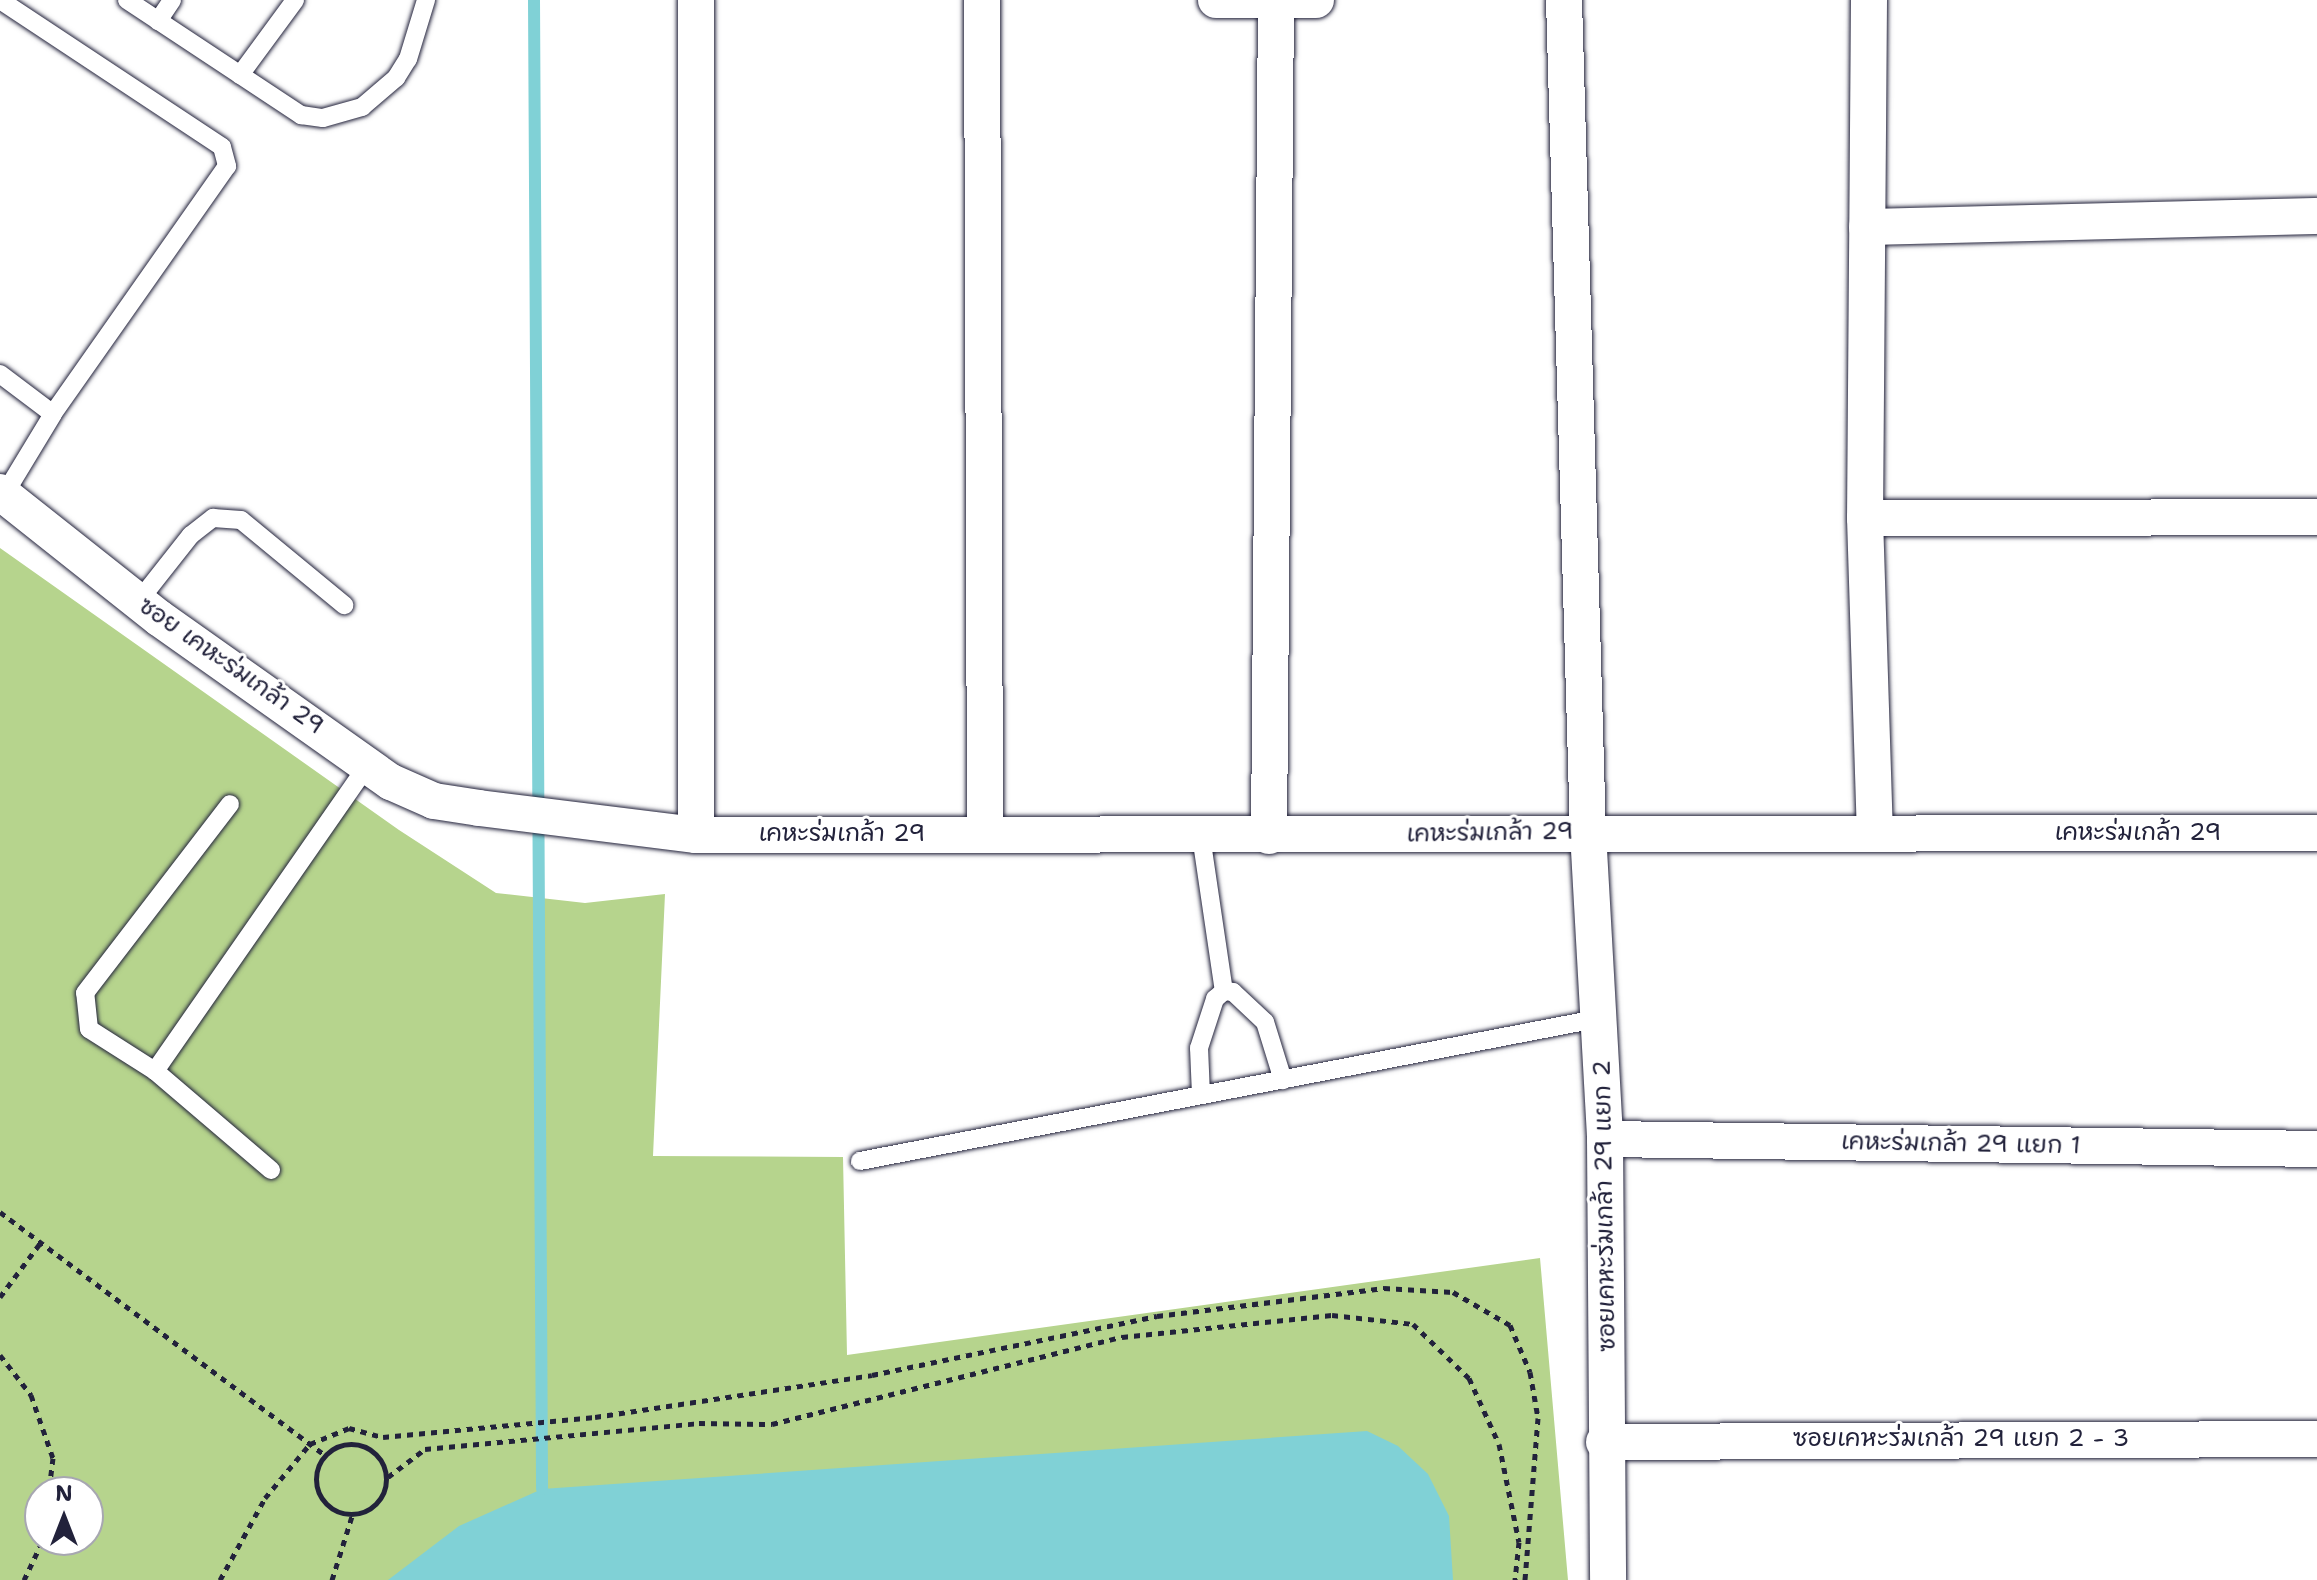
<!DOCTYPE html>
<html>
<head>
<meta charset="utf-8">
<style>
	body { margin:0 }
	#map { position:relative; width:2317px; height:1580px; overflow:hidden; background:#fff; font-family:"Shantell Sans","Playpen Sans Thai",sans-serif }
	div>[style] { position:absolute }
	.green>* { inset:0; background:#b6d48d }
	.water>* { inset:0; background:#80d1d6 }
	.stream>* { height:12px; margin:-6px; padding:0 6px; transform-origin:6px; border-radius:6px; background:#80d1d6 }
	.path>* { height:5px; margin-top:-2.5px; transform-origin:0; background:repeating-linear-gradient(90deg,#22223b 0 6px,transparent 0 12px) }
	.path>.ring { margin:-2.5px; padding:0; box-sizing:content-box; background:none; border:5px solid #22223b; border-radius:50% }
	.roads { filter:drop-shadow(0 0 2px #22223b) drop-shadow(0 0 2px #22223b) }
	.lane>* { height:18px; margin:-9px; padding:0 9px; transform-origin:9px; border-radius:9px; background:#fff }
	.street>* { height:36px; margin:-18px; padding:0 18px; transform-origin:18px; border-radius:18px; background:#fff }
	span { translate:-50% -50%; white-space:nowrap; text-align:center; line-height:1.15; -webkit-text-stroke:6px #fff; paint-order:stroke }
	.street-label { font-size:24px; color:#22223b }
	.north { position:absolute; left:24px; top:1476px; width:80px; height:80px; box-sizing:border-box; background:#fff; border:2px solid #a7a7b1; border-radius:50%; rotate:0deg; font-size:22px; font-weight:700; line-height:32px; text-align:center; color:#22223b }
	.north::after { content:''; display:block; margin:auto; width:28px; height:36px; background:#22223b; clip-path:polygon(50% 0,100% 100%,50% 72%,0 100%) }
</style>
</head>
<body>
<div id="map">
	<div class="green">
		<div style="clip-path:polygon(evenodd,0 548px,399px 830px,496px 893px,585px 903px,665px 894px,653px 1156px,843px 1157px,847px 1355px,1540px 1258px,1568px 1580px,0 1580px,0 548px,40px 1492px,88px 1492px,88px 1540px,40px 1540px,40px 1492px)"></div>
	</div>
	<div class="water">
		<div style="clip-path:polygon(1367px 1431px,1398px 1446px,1428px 1474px,1449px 1516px,1453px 1580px,388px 1580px,459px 1526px,542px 1489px)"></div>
	</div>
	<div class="stream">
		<div style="left:534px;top:0;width:1489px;rotate:89.69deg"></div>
	</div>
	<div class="path">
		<div style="left:0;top:1212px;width:404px;rotate:36.8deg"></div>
		<div style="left:0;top:1297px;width:69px;rotate:-53.3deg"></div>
		<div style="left:0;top:1355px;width:51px;rotate:52.2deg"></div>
		<div style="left:31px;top:1395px;width:67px;rotate:70.8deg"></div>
		<div style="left:53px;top:1458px;width:34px;rotate:97deg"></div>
		<div class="ring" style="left:316px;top:1444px;width:65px;height:65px"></div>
		<div style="left:388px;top:1477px;width:46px;rotate:-37.1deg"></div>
		<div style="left:425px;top:1449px;width:275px;rotate:-5.4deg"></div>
		<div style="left:699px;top:1423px;width:73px;rotate:0.8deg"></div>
		<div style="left:772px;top:1424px;width:361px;rotate:-14deg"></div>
		<div style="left:1122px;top:1337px;width:211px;rotate:-6deg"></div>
		<div style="left:1332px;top:1315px;width:81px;rotate:6.3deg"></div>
		<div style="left:1413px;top:1324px;width:78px;rotate:44deg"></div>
		<div style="left:1469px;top:1378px;width:72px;rotate:65.6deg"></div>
		<div style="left:1499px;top:1444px;width:100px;rotate:78.5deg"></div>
		<div style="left:1519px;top:1542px;width:38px;rotate:96deg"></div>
		<div style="left:24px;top:1580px;width:44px;rotate:-64.6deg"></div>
		<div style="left:220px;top:1580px;width:94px;rotate:-61.2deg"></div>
		<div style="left:265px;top:1498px;width:70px;rotate:-50.2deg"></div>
		<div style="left:310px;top:1444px;width:42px;rotate:-22.3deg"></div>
		<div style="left:349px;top:1428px;width:35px;rotate:15deg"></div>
		<div style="left:383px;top:1437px;width:213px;rotate:-5.4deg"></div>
		<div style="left:595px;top:1417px;width:280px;rotate:-8.6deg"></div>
		<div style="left:872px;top:1375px;width:291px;rotate:-11.7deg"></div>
		<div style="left:1157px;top:1316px;width:229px;rotate:-7deg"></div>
		<div style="left:1384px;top:1288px;width:69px;rotate:3.3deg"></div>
		<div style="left:1453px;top:1292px;width:66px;rotate:30.1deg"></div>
		<div style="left:1510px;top:1325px;width:51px;rotate:66.9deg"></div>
		<div style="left:1530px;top:1372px;width:47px;rotate:80.1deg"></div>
		<div style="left:1538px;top:1418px;width:163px;rotate:94.6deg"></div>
		<div style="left:332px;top:1580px;width:67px;rotate:-72.6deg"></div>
	</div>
	<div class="roads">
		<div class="lane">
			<div style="left:0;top:0;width:266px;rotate:33.5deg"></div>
			<div style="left:222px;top:147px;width:20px;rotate:75deg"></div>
			<div style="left:227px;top:166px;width:303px;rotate:125.1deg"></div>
			<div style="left:53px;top:414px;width:95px;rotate:121.2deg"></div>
			<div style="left:127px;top:0;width:209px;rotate:33.5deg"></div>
			<div style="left:301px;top:115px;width:22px;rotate:8deg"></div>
			<div style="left:323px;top:118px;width:41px;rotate:-15.8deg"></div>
			<div style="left:362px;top:107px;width:45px;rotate:-40.5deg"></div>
			<div style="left:396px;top:78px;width:22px;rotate:-58deg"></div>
			<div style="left:408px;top:59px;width:62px;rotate:-73deg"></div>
			<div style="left:158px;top:21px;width:25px;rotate:-56deg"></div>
			<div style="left:240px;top:75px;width:93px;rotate:-53.7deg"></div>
			<div style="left:0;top:374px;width:66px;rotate:37deg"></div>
			<div style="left:138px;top:602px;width:85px;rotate:-51.7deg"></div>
			<div style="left:191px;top:535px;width:28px;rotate:-38deg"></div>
			<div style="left:213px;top:518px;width:28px;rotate:4deg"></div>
			<div style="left:241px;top:520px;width:134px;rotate:39.5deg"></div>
			<div style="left:1201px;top:836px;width:157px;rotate:81.6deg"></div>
			<div style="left:1224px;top:991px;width:9px;rotate:6deg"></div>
			<div style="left:1233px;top:992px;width:44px;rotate:43.2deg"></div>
			<div style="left:1265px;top:1022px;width:61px;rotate:72.8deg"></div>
			<div style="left:155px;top:1071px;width:78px;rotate:-147.5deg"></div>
			<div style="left:89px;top:1029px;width:36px;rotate:-96deg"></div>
			<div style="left:85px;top:993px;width:238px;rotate:-52.5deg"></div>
			<div style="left:1201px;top:1095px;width:47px;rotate:-92.4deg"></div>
			<div style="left:1199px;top:1048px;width:52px;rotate:-71.9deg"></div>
			<div style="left:1215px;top:999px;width:12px;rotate:-42deg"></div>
			<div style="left:860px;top:1161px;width:755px;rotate:-10.92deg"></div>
			<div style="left:271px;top:1170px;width:153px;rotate:-139.5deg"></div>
			<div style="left:155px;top:1071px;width:374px;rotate:-55.2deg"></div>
		</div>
		<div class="street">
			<div style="left:696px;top:0;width:835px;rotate:90deg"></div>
			<div style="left:982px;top:0;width:834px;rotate:89.79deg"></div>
			<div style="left:1216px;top:0;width:100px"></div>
			<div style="left:1564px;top:0;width:832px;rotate:88.35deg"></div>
			<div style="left:1588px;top:832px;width:307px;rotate:86.8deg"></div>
			<div style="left:1605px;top:1139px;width:441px;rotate:89.6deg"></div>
			<div style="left:1869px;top:0;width:518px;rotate:90.44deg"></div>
			<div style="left:1865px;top:518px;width:315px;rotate:88.2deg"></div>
			<div style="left:1867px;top:227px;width:450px;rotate:-1.4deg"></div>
			<div style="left:0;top:492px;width:203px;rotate:38.4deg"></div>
			<div style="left:159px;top:618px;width:284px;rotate:35.3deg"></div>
			<div style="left:391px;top:782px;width:47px;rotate:23.8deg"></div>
			<div style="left:434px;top:801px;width:46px;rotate:8.8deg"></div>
			<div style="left:479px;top:808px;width:219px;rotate:7.1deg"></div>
			<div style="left:696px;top:835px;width:1621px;rotate:-0.07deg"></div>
			<div style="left:1865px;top:518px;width:452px;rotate:-0.1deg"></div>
			<div style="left:1269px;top:836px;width:836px;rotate:-89.52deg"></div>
			<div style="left:1605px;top:1139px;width:712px;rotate:0.8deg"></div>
			<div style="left:1604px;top:1442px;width:713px;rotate:-0.24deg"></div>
		</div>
	</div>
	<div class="street-label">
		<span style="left:231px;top:666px;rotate:35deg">ซอย เคหะร่มเกล้า 29</span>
		<span style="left:1490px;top:833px;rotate:-1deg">เคหะร่มเกล้า 29</span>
		<span style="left:2138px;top:833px">เคหะร่มเกล้า 29</span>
		<span style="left:842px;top:834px">เคหะร่มเกล้า 29</span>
		<span style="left:1961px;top:1144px;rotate:1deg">เคหะร่มเกล้า 29 แยก 1</span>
		<span style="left:1605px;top:1206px;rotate:-91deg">ซอยเคหะร่มเกล้า 29 แยก 2</span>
		<span style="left:1961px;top:1439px">ซอยเคหะร่มเกล้า 29 แยก 2 - 3</span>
	</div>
	<div class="north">N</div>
</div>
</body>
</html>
